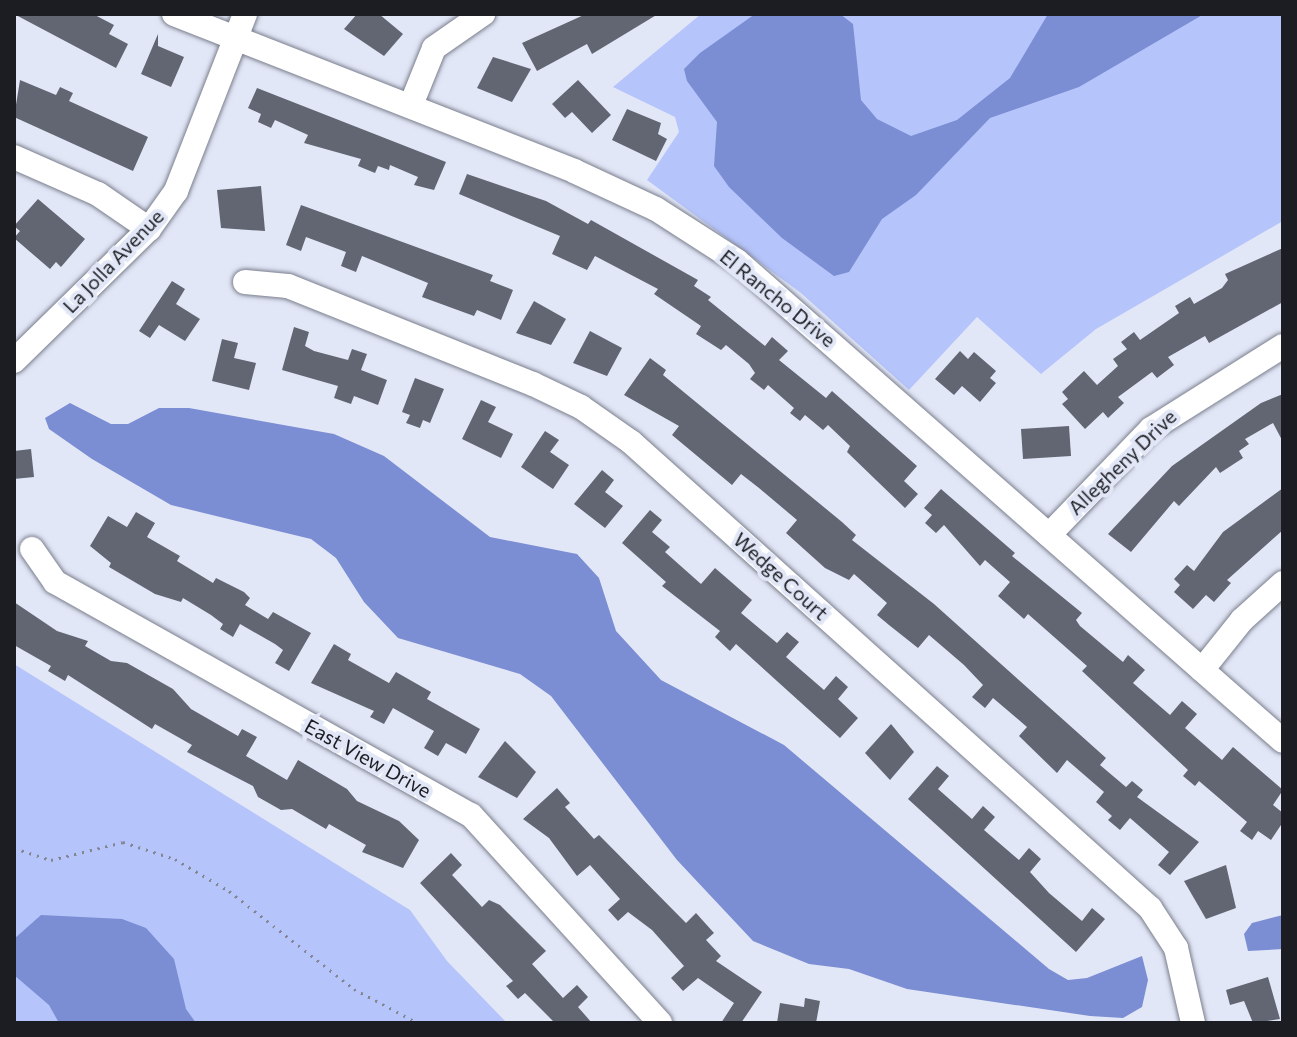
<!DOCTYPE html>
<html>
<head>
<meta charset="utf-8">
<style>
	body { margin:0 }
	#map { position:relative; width:1297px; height:1037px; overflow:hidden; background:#e2e7f7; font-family:Commissioner,sans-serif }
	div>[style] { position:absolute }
	.green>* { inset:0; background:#b5c4fa }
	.water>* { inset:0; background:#7b8dd3 }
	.building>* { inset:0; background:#626673 }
	.path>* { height:3px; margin-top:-1.5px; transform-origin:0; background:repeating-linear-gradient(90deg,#838691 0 2px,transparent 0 8px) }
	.roads { filter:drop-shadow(0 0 2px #7a7e8c) drop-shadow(0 0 2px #7a7e8c) }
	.minor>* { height:24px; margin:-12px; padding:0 12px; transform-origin:12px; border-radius:12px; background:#fff }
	span { translate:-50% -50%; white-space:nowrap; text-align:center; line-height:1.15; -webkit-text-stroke:8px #e2e7f7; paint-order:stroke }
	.street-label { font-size:20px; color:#1c1d23 }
	.frame { position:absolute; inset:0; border:16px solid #1c1d23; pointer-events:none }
</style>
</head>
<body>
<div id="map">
	<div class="green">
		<div style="clip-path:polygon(701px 14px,1283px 14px,1283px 221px,1096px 329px,1041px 374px,977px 317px,909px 390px,801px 293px,647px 180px,679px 132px,675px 117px,613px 87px)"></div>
		<div style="clip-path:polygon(14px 664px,410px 910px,447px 961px,507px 1023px,14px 1023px)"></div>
	</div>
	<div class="water">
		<div style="clip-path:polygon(755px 14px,840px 14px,853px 24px,861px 100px,877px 119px,911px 136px,957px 120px,1010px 78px,1048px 14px,1204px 14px,1079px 87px,990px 118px,916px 195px,882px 219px,849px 272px,834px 276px,782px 238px,729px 187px,714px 166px,717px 122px,687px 81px,684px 69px,700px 53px)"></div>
		<div style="clip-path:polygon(70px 403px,111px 424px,128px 424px,159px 408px,189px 408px,334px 434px,384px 456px,490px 537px,577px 554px,599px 578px,616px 631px,661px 680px,784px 745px,1049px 969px,1068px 980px,1087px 978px,1142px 956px,1148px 980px,1142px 1007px,1123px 1018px,1090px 1016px,907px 989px,849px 969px,809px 964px,753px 941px,677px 860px,551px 696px,520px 674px,398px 638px,364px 602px,336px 558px,311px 539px,171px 505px,92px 459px,49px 429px,45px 418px)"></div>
		<div style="clip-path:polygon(41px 915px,122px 919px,146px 928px,174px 959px,186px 1009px,196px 1023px,59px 1023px,49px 1005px,14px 975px,14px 939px)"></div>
		<div style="clip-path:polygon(1283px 915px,1283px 949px,1248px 951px,1244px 934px,1252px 923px)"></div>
	</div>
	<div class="building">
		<div style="clip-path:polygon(14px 14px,93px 14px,114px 25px,109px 34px,128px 44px,116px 68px)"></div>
		<div style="clip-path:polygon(357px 14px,379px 14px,403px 34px,384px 56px,344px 29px)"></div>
		<div style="clip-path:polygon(586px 14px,658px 14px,592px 54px,587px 44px,537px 71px,522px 43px)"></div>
		<div style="clip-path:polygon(158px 34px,158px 46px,184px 57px,171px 87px,141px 74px)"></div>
		<div style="clip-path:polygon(493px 57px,531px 69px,512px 102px,477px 88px)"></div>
		<div style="clip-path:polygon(20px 80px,56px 95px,60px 87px,73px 93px,69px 101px,148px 137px,133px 171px,14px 117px)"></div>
		<div style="clip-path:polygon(578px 80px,611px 115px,592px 133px,572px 112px,565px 118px,552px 104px)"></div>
		<div style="clip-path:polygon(257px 88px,446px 162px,434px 190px,414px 185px,418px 177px,390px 165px,389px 170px,378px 166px,375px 173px,358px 166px,361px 159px,304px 143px,308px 135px,275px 120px,271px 128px,258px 122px,261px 114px,248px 108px)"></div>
		<div style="clip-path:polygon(627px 109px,661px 123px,658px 134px,667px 139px,656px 161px,612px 140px)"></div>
		<div style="clip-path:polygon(467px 174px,546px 201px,588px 224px,591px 220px,698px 280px,694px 286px,711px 297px,708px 300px,765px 346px,772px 337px,788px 351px,779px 360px,826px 398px,832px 391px,917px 466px,904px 481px,918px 494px,905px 508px,847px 452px,850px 446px,828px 425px,823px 430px,805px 415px,800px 421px,790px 413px,794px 408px,768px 385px,764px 390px,750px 379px,755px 373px,749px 364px,726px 345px,721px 350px,696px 334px,701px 326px,654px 294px,658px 289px,595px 256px,587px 270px,552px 254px,560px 236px,459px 194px)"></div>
		<div style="clip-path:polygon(261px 186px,265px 231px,221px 228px,217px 190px)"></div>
		<div style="clip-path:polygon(38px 199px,85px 239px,61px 267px,56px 262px,50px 269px,14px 238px,20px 231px,14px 226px)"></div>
		<div style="clip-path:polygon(301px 205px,493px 275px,490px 281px,513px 290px,501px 320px,477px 310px,474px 316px,422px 297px,428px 283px,362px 256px,356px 272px,341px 266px,346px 252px,306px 237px,301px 251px,286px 245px)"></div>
		<div style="clip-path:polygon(1283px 248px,1283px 302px,1209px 343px,1205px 336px,1168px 357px,1174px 365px,1157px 378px,1152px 372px,1118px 397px,1124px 403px,1108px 418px,1103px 412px,1085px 429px,1062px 404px,1068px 399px,1062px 392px,1084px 371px,1097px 385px,1118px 366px,1113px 359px,1127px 349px,1121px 342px,1134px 332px,1140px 340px,1179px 313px,1175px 306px,1190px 297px,1194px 304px,1222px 288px,1228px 280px,1225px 274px)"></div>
		<div style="clip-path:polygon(172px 281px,185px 289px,176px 304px,200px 319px,185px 341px,159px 325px,150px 338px,139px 331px)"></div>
		<div style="clip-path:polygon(534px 301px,566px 319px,551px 345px,516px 333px)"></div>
		<div style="clip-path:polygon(294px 327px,309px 332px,305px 346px,314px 351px,348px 360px,352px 349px,367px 354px,361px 370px,387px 380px,378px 405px,354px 396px,351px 404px,334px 398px,338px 386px,282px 370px)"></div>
		<div style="clip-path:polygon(590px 331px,622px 348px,607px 376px,573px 363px)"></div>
		<div style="clip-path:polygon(222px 339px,238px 343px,234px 358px,256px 363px,249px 390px,212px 381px)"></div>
		<div style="clip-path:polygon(960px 351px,968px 359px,974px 352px,996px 371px,990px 378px,996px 383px,980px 402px,962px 386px,954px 395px,935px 379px)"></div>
		<div style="clip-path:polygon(650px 358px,666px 370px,663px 375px,842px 522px,856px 535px,852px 540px,934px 604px,1058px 715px,1106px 758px,1100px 765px,1126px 787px,1132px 781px,1143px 790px,1137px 797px,1199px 842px,1170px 875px,1158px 865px,1169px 852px,1130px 818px,1120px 830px,1108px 820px,1112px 816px,1096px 802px,1104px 792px,1067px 760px,1057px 773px,1019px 736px,1027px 727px,993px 698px,985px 708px,972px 697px,983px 685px,964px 665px,929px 635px,918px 648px,889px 625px,877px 615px,887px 603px,854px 574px,849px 580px,825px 568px,786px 533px,797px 520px,759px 488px,741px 474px,732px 485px,672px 435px,679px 426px,624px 395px)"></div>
		<div style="clip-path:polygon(415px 378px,444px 389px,430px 423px,423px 420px,420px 428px,406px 423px,410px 415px,402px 412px)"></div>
		<div style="clip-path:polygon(1283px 394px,1283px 442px,1273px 423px,1245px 439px,1249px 444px,1239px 451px,1243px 458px,1220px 473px,1216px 467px,1179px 506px,1174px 501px,1131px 552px,1108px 534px,1172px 466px,1261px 403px)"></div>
		<div style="clip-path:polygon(481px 400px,496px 407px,488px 422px,513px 434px,501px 458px,462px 439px)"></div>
		<div style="clip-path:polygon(1069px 426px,1071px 456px,1023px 459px,1021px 429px)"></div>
		<div style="clip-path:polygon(545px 431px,559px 440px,550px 452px,569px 465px,553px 489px,521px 467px)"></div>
		<div style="clip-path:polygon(31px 449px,34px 477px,14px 479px,14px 451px)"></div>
		<div style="clip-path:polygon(602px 470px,614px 480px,605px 492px,623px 506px,605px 528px,574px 504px)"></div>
		<div style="clip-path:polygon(1283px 488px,1283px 530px,1227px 580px,1231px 583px,1214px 602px,1206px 595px,1193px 609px,1174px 592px,1180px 585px,1174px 579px,1187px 565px,1194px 571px,1223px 532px)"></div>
		<div style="clip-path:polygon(941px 489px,1015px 553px,1012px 556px,1082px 613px,1076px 620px,1080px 626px,1123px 662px,1128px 655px,1145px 670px,1133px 683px,1170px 715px,1182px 701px,1197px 714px,1185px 728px,1222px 760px,1233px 747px,1283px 790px,1273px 805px,1283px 813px,1283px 822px,1271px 840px,1258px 831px,1252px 840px,1240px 831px,1247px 822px,1199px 781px,1195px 786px,1183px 776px,1188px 770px,1082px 671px,1087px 666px,1028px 614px,1024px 619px,998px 596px,1010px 582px,985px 560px,980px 566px,944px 525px,936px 533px,925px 523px,932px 515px,924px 508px)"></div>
		<div style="clip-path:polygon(650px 510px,662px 520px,652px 532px,670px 547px,665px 552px,701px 584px,715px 568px,752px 600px,741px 613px,777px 643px,787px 632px,799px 642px,786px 657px,824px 690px,836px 676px,848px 687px,838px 699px,858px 718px,840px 738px,736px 644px,730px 651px,715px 637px,720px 631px,662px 586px,666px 582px,622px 543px)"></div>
		<div style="clip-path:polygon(136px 512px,155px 523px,147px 537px,180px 556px,177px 561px,213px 583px,216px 578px,244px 592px,250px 598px,245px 605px,268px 619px,273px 612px,311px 633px,289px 671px,275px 663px,283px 650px,275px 644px,240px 624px,233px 637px,220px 629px,223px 624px,211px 615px,183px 598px,181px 602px,155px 594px,109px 567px,111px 563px,90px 546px,108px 516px,127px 527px)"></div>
		<div style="clip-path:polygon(14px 602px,57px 631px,88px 641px,85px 646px,111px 661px,127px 663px,173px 689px,191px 709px,238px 736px,242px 729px,257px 737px,246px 756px,287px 780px,298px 760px,347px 789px,357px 801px,399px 821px,419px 840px,403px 868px,362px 852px,366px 845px,329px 824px,326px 829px,292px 809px,281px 810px,258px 797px,253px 786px,187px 752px,192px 745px,155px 724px,152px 729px,68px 675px,65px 681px,48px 671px,51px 666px,14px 645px)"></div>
		<div style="clip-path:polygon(334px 644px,351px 654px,348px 660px,389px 683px,396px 672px,431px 692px,427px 699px,480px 729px,466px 754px,446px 743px,438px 756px,424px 748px,434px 731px,393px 708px,384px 724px,370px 717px,374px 711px,311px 683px)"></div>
		<div style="clip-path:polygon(891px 724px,914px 752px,890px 780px,865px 753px)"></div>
		<div style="clip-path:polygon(505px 741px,536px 772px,517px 798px,478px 777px)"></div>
		<div style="clip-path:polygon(937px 766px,949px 776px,938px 789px,972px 819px,983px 806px,995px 817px,984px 830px,1019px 860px,1029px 848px,1041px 859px,1030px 872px,1049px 893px,1082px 921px,1092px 908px,1105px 919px,1076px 952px,908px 799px)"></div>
		<div style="clip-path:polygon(557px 788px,570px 803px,565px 807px,594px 839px,599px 835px,686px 923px,696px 913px,714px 933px,706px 940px,721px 956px,716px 961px,762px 992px,741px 1023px,721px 1023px,734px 1003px,698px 978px,683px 991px,671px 978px,684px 966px,652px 930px,628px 912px,618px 921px,608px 910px,620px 899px,590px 865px,577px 876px,549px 838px,523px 819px)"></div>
		<div style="clip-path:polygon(451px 853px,462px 865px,452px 875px,482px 907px,489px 900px,500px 905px,546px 951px,532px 964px,563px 998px,577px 985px,588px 997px,578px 1007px,592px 1023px,555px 1023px,525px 993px,518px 999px,506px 986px,513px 981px,420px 883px)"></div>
		<div style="clip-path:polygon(1226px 865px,1236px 908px,1206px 919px,1184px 881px)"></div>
		<div style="clip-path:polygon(1268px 977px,1280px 1019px,1253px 1023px,1244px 1001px,1230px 1005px,1226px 990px)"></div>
		<div style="clip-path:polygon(805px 998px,820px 1001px,816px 1023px,777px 1023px,780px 1003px,804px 1007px)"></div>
	</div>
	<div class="path">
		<div style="left:14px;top:848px;width:39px;rotate:18deg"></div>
		<div style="left:51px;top:860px;width:74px;rotate:-14deg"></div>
		<div style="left:123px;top:842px;width:55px;rotate:18.1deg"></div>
		<div style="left:175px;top:859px;width:63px;rotate:30.7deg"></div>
		<div style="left:229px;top:891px;width:159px;rotate:38.1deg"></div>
		<div style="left:354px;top:989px;width:72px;rotate:28deg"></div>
	</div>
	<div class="roads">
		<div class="minor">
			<div style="left:174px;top:14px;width:430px;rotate:21.4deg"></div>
			<div style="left:574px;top:171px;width:90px;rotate:24.9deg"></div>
			<div style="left:656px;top:209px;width:96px;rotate:32.7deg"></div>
			<div style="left:737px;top:261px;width:727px;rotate:41.32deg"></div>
			<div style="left:411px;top:105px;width:61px;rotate:-68deg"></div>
			<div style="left:434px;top:48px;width:60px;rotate:-34.8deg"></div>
			<div style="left:14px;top:157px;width:92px;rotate:23.8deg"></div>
			<div style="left:98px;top:194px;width:62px;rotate:34.5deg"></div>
			<div style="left:245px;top:282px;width:43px;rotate:5.3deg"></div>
			<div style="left:288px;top:286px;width:264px;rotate:21.8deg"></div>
			<div style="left:533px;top:384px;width:53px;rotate:25.6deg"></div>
			<div style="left:581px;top:407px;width:61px;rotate:35deg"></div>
			<div style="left:631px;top:442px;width:698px;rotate:41.92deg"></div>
			<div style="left:1150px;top:908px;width:48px;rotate:57deg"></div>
			<div style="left:1176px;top:948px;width:77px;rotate:77.2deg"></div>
			<div style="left:14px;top:361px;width:189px;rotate:-44.4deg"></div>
			<div style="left:149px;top:229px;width:47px;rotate:-54.6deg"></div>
			<div style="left:176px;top:191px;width:190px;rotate:-68.7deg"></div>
			<div style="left:1049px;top:535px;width:147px;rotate:-46.1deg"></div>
			<div style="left:1151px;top:429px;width:156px;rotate:-32.2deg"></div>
			<div style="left:32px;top:549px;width:40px;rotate:55.1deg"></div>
			<div style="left:55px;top:582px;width:477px;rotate:29.3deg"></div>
			<div style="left:471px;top:815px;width:281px;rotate:47.7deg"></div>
			<div style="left:1202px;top:670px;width:64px;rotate:-51.3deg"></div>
			<div style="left:1242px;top:620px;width:55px;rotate:-42.1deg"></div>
		</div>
	</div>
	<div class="street-label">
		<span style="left:113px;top:261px;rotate:-46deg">La Jolla Avenue</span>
		<span style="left:778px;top:298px;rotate:39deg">El Rancho Drive</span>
		<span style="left:1122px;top:462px;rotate:-44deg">Allegheny Drive</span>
		<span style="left:781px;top:576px;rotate:42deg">Wedge Court</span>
		<span style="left:368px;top:758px;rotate:29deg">East View Drive</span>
	</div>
	<div class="frame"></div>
</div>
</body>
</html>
